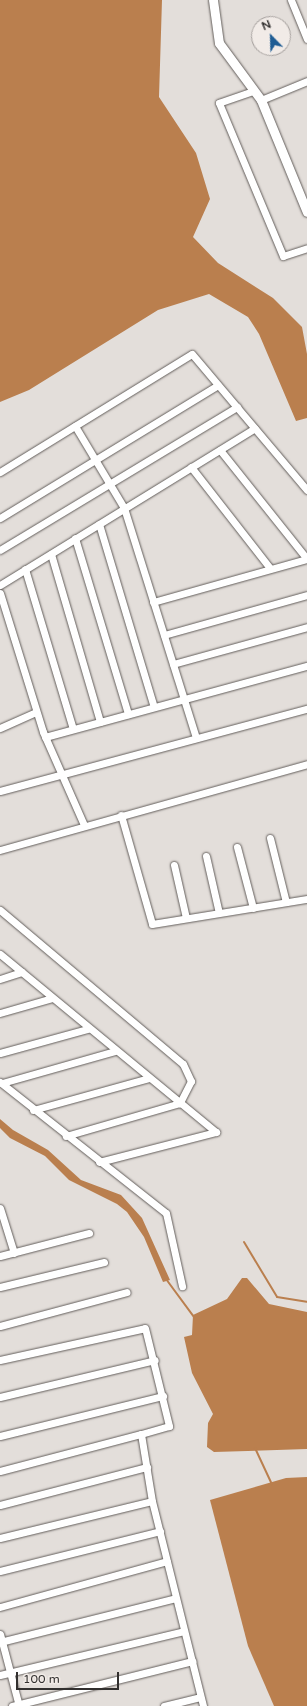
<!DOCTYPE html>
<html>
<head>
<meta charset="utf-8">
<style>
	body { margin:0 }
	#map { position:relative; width:307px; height:1706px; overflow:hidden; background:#e3deda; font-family:"Varela Round",sans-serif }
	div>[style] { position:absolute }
	.water>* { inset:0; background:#ba7f4e }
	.stream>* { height:2px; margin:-1px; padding:0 1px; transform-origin:1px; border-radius:1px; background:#ba7f4e }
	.roads { filter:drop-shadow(0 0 1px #635e5b) drop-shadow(0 0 1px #635e5b) }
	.minor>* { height:7px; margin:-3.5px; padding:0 3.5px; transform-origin:3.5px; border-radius:3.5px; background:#fff }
	.tertiary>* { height:9px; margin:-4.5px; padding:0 4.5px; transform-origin:4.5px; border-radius:4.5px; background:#fff }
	span { translate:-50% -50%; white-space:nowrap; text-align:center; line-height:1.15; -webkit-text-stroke:3px #f1ebe7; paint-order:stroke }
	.north { position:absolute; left:251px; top:16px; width:40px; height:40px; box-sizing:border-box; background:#f1ebe7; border:1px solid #a5a09d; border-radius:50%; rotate:337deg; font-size:11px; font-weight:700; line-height:16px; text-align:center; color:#32302f }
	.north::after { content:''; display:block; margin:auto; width:14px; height:18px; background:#1f5d94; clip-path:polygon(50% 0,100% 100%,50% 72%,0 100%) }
	.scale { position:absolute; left:16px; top:1672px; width:103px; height:18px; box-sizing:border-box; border:2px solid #32302f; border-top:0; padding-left:5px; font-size:12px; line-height:14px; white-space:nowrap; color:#32302f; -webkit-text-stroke:3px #f1ebe7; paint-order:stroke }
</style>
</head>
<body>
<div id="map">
	<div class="water">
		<div style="clip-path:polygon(0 0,162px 0,159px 97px,196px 153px,210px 199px,193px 237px,218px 263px,273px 298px,302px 327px,307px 354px,307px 418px,296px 421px,259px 334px,248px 317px,209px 294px,158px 310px,29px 390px,0 402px)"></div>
		<div style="clip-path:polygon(0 1119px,13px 1130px,48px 1150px,81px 1180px,121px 1195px,142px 1218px,170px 1280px,163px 1282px,144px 1237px,127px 1212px,117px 1204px,69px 1180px,45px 1156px,10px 1138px,0 1128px)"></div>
		<div style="clip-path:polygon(242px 1278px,247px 1278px,269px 1304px,307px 1312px,307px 1449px,214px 1452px,207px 1447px,208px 1423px,213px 1414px,192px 1373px,184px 1337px,192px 1335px,193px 1315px,227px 1299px)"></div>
		<div style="clip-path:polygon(307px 1477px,307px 1706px,274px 1706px,248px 1646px,210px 1500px,286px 1478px)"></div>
	</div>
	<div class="stream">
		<div style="left:244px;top:1242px;width:64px;rotate:59deg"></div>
		<div style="left:277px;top:1297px;width:30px;rotate:9deg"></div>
		<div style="left:166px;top:1279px;width:47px;rotate:53.6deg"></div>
		<div style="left:255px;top:1448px;width:40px;rotate:65deg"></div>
	</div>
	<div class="roads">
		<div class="minor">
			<div style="left:291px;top:0;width:42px;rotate:67.7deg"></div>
			<div style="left:253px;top:91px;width:36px;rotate:161deg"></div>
			<div style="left:219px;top:103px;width:166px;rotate:67.3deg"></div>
			<div style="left:283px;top:256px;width:25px;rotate:-18deg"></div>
			<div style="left:261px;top:100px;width:50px;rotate:-22.4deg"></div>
			<div style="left:75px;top:426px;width:96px;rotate:59.1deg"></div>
			<div style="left:124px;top:508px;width:241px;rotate:72.6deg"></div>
			<div style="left:220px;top:450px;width:139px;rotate:51.4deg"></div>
			<div style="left:191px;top:467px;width:128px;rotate:52deg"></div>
			<div style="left:0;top:472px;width:225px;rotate:-31.6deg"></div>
			<div style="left:192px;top:354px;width:178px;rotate:49.8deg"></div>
			<div style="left:0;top:518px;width:255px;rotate:-31.4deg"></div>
			<div style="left:99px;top:524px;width:191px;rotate:73.3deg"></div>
			<div style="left:75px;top:538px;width:184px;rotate:73.2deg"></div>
			<div style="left:0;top:550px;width:277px;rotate:-31.1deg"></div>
			<div style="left:51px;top:554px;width:175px;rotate:73.7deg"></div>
			<div style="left:25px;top:569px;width:167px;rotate:73.3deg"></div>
			<div style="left:0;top:585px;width:299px;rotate:-31.6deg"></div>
			<div style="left:0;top:593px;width:145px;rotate:72.8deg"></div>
			<div style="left:43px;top:732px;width:102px;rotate:66.2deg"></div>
			<div style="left:153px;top:602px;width:160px;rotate:-15.6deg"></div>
			<div style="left:164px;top:635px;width:148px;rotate:-15.6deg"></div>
			<div style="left:173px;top:664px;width:139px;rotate:-15.4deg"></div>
			<div style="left:0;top:728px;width:39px;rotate:-24deg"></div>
			<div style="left:45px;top:737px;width:271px;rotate:-15.2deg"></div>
			<div style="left:0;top:791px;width:318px;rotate:-15deg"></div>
			<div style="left:121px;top:815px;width:113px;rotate:74.1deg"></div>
			<div style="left:152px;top:924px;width:157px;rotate:-9.2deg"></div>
			<div style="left:270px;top:838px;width:66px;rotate:76deg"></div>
			<div style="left:237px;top:847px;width:63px;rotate:75.3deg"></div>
			<div style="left:0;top:850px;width:319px;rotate:-15.6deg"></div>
			<div style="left:206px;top:856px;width:58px;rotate:77.2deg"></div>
			<div style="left:174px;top:865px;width:54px;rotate:77.2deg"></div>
			<div style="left:0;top:910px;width:239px;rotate:40.1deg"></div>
			<div style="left:183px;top:1064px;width:19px;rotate:65deg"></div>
			<div style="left:191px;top:1081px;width:25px;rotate:117deg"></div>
			<div style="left:180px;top:1103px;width:119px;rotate:163.9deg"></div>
			<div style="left:0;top:954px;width:280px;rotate:39.5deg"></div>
			<div style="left:0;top:979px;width:23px;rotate:-18deg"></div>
			<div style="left:0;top:1013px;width:54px;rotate:-16.1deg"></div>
			<div style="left:0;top:1053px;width:91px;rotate:-15.3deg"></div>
			<div style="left:0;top:1082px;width:211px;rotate:38.3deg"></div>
			<div style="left:166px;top:1213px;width:75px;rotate:77.6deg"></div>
			<div style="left:2px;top:1083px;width:117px;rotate:-15.8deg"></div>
			<div style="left:33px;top:1110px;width:120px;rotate:-15.4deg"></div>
			<div style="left:99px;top:1162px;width:121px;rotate:-14.4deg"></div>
			<div style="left:0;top:1208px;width:47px;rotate:72.7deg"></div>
			<div style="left:0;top:1256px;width:92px;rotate:-14.5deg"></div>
			<div style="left:0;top:1287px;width:107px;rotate:-13.5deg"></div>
			<div style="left:0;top:1326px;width:131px;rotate:-15deg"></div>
			<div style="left:0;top:1360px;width:148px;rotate:-12.4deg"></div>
			<div style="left:145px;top:1328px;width:101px;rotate:76.2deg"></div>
			<div style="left:169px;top:1426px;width:29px;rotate:164deg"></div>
			<div style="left:141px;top:1434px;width:68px;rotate:80.7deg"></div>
			<div style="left:152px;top:1501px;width:211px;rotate:76deg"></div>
			<div style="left:0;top:1397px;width:159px;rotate:-13.4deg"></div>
			<div style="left:0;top:1436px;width:168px;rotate:-13.8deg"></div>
			<div style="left:0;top:1471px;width:146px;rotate:-14.7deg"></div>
			<div style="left:0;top:1505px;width:152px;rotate:-14.5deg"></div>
			<div style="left:0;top:1538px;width:156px;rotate:-13.7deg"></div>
			<div style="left:0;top:1571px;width:165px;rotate:-14deg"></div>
			<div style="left:0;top:1607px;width:173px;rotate:-15.4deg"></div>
			<div style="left:0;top:1634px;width:74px;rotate:75.2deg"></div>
			<div style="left:0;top:1642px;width:181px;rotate:-14deg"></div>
			<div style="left:0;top:1675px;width:189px;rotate:-13.4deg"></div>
			<div style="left:12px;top:1706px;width:186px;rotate:-14deg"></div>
			<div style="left:164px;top:1706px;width:37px;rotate:-14deg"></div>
		</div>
		<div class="tertiary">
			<div style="left:213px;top:0;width:43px;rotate:82.1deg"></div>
			<div style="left:219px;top:43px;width:71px;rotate:53.6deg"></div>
			<div style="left:261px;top:100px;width:121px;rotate:67.7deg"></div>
		</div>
	</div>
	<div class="north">N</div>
	<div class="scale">100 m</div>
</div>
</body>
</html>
